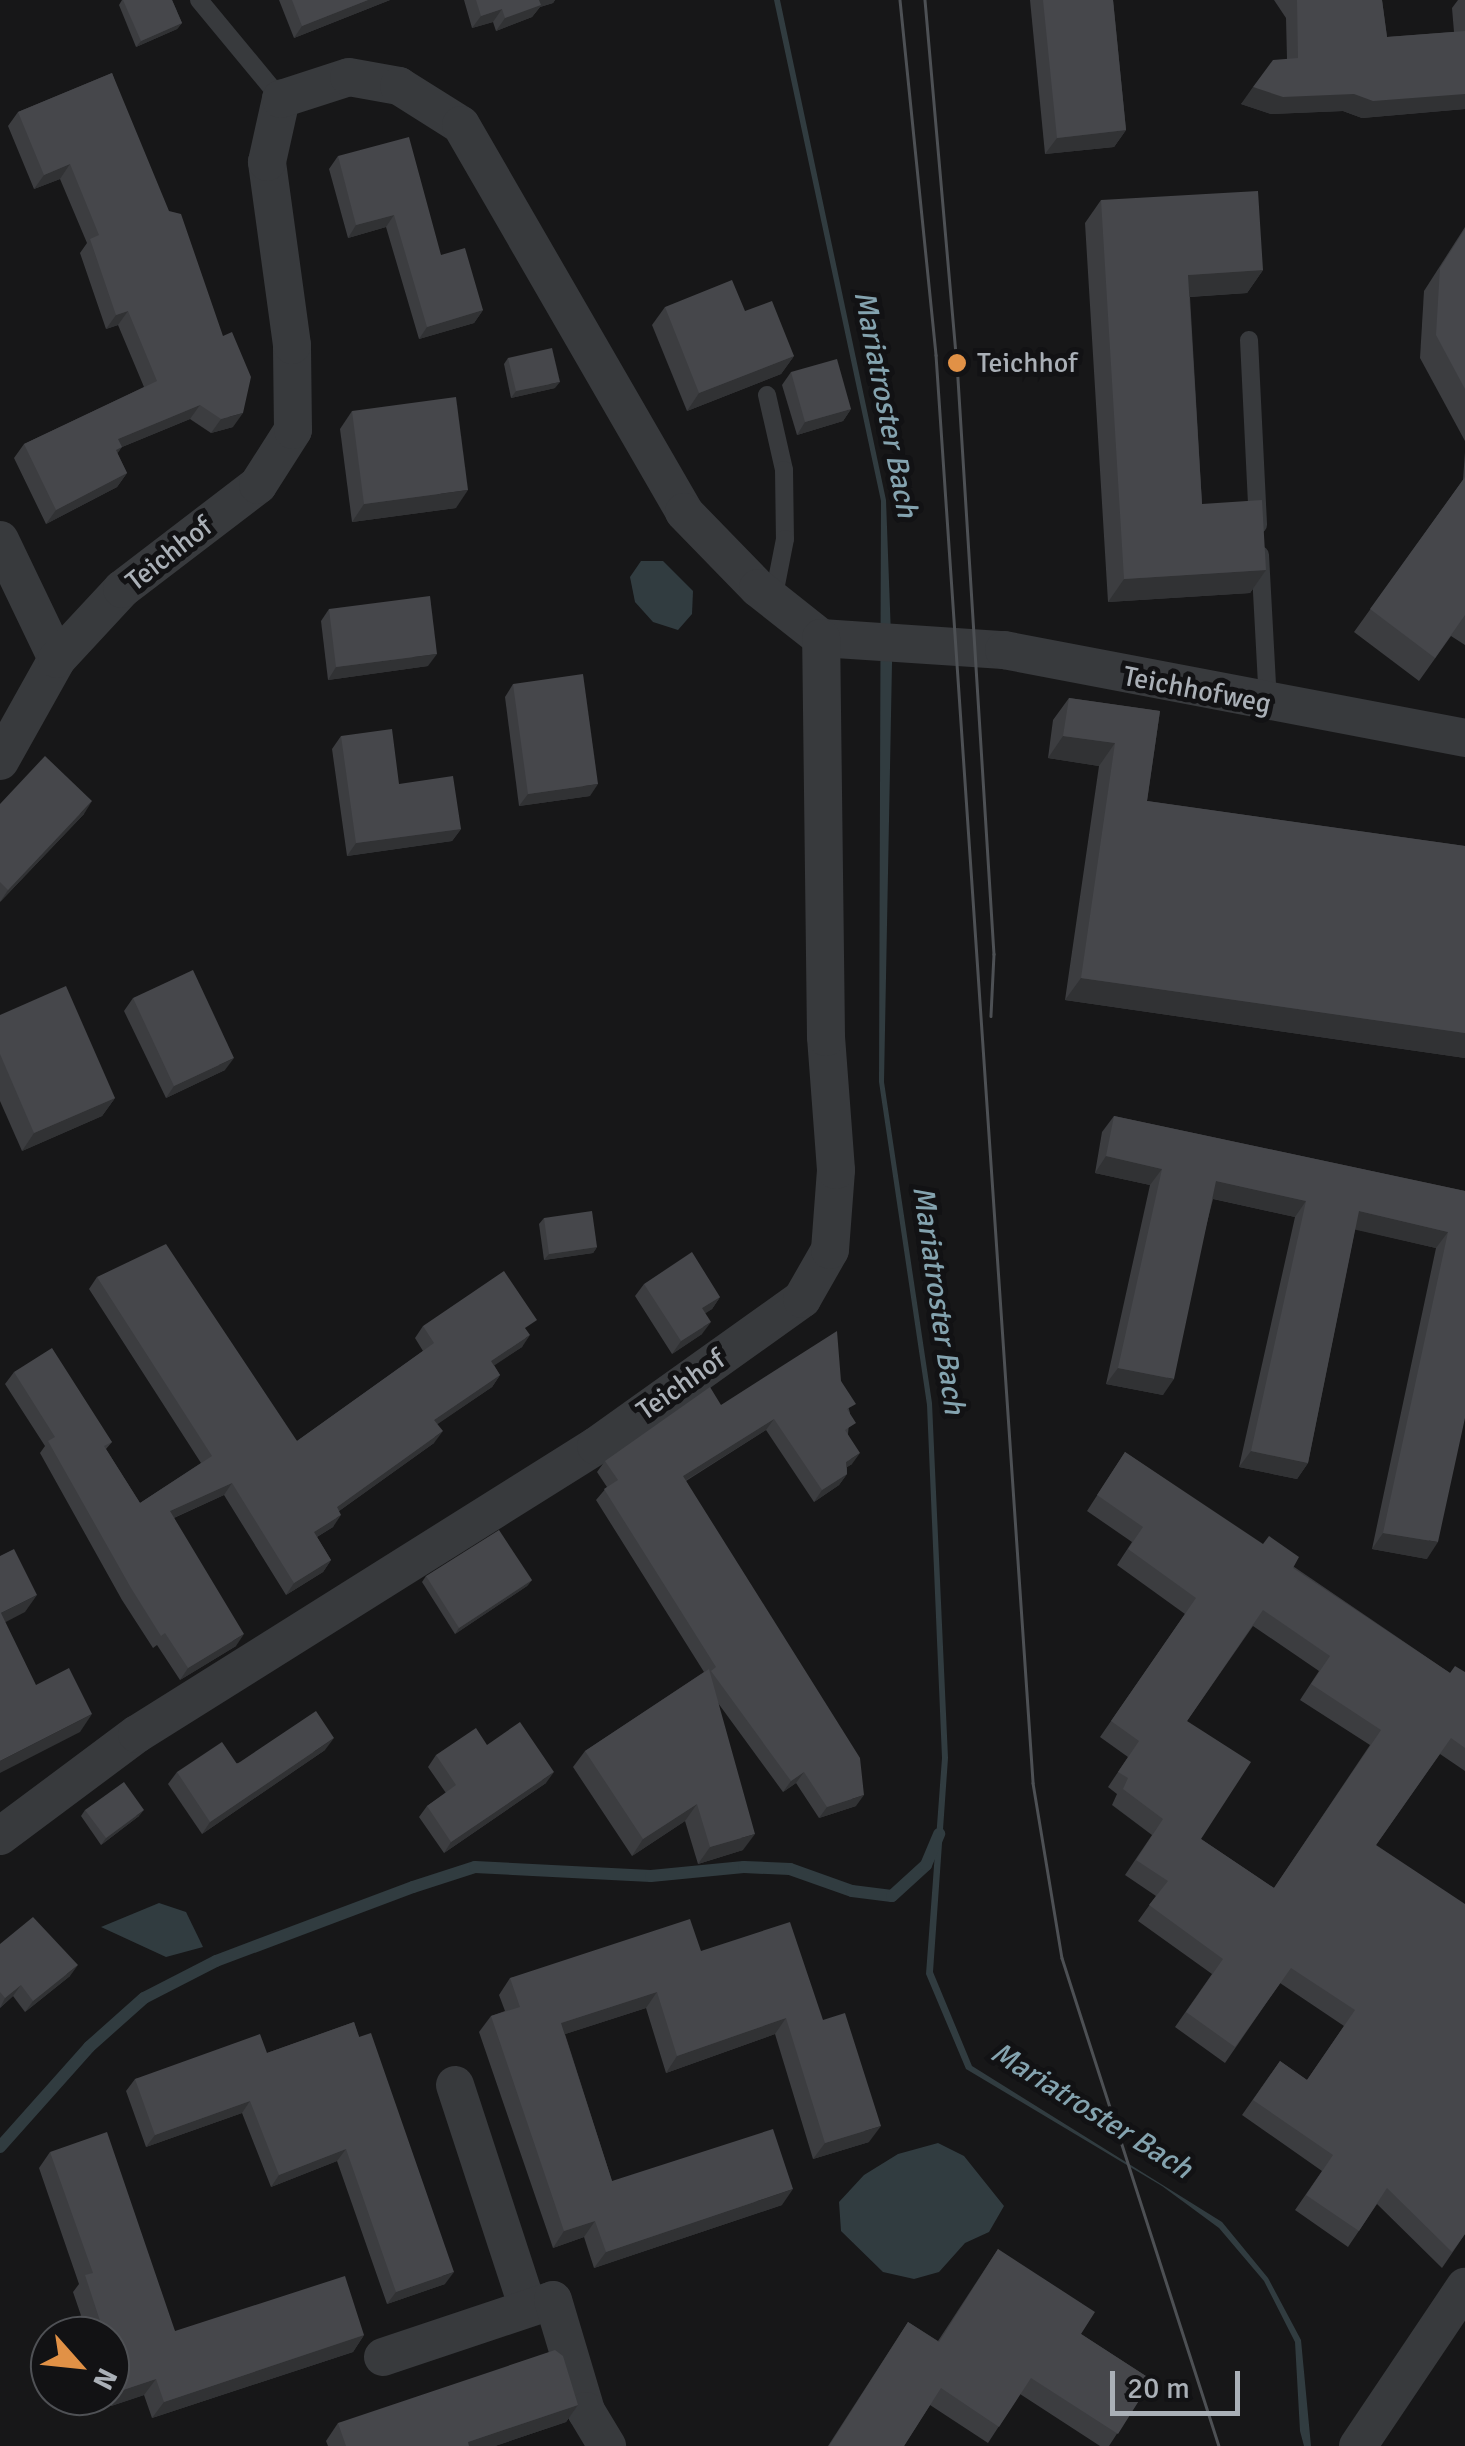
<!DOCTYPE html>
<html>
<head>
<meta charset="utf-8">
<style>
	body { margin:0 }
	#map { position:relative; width:1465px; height:2446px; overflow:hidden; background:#171718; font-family:Signika,sans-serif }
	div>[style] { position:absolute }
	.water>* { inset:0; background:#313c40 }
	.stream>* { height:12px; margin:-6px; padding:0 6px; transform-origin:6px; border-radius:6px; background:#313c40 }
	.lane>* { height:18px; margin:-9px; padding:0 9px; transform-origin:9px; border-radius:9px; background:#383a3d }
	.street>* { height:38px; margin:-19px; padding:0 19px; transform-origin:19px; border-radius:19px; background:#383a3d }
	.tram>* { height:2.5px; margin:-1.25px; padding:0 1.25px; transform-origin:1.25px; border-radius:1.25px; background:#4d5054 }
	.wall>* { inset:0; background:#3c3d40 }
	.shaded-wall>* { inset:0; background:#313234 }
	.building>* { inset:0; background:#46474b }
	.dots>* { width:28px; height:28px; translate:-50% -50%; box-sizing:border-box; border:5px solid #121214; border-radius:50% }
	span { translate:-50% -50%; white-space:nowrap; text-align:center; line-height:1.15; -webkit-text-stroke:10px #121214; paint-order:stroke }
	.poi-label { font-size:28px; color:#aab0b7 }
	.left { translate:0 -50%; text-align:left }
	.street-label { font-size:28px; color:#aab0b7 }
	.water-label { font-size:30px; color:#84a3af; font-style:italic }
	.north { position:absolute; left:30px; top:2316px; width:100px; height:100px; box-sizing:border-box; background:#121214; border:2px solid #4f5155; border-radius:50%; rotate:117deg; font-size:28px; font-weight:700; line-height:40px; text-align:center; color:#aab0b7 }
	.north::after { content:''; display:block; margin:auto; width:35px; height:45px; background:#e19146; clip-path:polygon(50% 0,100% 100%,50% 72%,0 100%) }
	.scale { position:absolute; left:1110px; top:2371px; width:130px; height:45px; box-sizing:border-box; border:5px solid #aab0b7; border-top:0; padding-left:12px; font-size:30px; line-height:35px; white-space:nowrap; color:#aab0b7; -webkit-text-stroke:8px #121214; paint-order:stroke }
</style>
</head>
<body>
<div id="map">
	<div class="water">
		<div style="clip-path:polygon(774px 0,780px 0,886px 500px,892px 663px,884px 1082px,932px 1403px,948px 1758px,933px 1972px,972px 2066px,1222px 2222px,1268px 2278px,1301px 2340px,1311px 2446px,1304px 2446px,1300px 2431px,1295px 2342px,1264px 2281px,1219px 2228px,1162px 2186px,966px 2069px,926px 1974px,942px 1758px,927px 1405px,879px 1082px,881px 501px)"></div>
		<div style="clip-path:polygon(641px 561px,663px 561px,693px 591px,692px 614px,678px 630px,653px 622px,635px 602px,630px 577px)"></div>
		<div style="clip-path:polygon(159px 1903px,186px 1912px,203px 1947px,166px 1957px,101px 1927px)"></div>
		<div style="clip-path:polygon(938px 2143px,964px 2156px,1004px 2206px,989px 2232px,965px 2243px,939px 2272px,914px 2279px,883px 2272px,841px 2231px,839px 2202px,864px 2175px,898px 2154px)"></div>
	</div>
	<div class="stream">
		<div style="left:0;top:2147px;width:134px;rotate:-48.3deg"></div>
		<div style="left:89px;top:2047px;width:74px;rotate:-41.7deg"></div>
		<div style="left:144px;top:1998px;width:81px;rotate:-27.2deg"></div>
		<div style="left:216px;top:1961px;width:210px;rotate:-20.6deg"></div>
		<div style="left:413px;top:1887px;width:65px;rotate:-17.9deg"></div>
		<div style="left:475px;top:1867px;width:176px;rotate:2.9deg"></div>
		<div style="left:651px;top:1876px;width:93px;rotate:-5.5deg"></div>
		<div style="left:744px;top:1867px;width:46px;rotate:2.5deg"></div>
		<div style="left:790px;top:1869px;width:66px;rotate:19.5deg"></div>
		<div style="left:852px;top:1891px;width:40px;rotate:7.1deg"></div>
		<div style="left:892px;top:1896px;width:46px;rotate:-42.4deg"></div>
		<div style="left:926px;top:1865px;width:34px;rotate:-67deg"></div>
	</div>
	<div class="lane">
		<div style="left:199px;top:0;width:129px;rotate:50.4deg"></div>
		<div style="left:1249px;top:340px;width:185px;rotate:87.2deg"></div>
		<div style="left:767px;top:395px;width:77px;rotate:77.2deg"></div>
		<div style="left:784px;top:470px;width:69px;rotate:89.2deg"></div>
		<div style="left:785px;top:539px;width:62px;rotate:101.1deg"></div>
		<div style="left:1260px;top:555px;width:149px;rotate:86.9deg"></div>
	</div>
	<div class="street">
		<div style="left:0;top:540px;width:132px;rotate:64.4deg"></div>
		<div style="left:0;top:761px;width:117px;rotate:-60.8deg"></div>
		<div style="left:57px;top:659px;width:96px;rotate:-47.1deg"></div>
		<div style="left:122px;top:589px;width:171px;rotate:-37.4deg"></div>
		<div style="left:258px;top:485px;width:65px;rotate:-57.5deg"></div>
		<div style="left:293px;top:430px;width:85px;rotate:-90.7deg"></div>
		<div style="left:292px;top:345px;width:185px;rotate:-97.8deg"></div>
		<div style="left:267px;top:162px;width:65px;rotate:-77.5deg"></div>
		<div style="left:281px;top:99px;width:71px;rotate:-17.9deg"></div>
		<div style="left:349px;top:77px;width:51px;rotate:10.2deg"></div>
		<div style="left:399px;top:86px;width:73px;rotate:32.2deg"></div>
		<div style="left:461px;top:125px;width:447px;rotate:60deg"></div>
		<div style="left:684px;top:512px;width:106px;rotate:45.8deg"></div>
		<div style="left:758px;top:588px;width:80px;rotate:38.4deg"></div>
		<div style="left:821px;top:638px;width:183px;rotate:3.8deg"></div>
		<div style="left:1004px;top:650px;width:469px;rotate:10.8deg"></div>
		<div style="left:0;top:1836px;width:171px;rotate:-36.7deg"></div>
		<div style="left:137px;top:1734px;width:542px;rotate:-32.11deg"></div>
		<div style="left:596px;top:1446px;width:253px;rotate:-35.5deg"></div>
		<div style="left:802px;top:1299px;width:56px;rotate:-60.3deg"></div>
		<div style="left:830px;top:1250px;width:80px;rotate:-85.7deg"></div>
		<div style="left:836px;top:1170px;width:133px;rotate:-94.3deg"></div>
		<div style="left:826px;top:1037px;width:399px;rotate:-90.7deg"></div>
		<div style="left:455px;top:2085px;width:231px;rotate:71.9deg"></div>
		<div style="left:383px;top:2357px;width:179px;rotate:-18.5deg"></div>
		<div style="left:553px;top:2300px;width:116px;rotate:73.4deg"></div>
		<div style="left:586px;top:2411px;width:41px;rotate:59deg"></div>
		<div style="left:1358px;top:2446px;width:192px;rotate:-56.1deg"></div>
	</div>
	<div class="tram">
		<div style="left:900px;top:0;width:357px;rotate:84.2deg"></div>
		<div style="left:936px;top:355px;width:1431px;rotate:86.11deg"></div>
		<div style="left:1033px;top:1783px;width:177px;rotate:80.6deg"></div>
		<div style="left:1062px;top:1958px;width:513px;rotate:72.17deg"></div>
		<div style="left:925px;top:0;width:364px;rotate:85deg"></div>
		<div style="left:957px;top:363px;width:592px;rotate:86.42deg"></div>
		<div style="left:994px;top:954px;width:62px;rotate:92.8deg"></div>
	</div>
	<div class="wall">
		<div style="clip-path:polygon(122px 0,172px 0,182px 23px,177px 29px,136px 47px,119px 5px)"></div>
		<div style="clip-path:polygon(279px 0,390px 0,294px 38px)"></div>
		<div style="clip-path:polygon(464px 0,555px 0,553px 3px,540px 7px,532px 17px,496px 31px,493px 22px,472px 28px)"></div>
		<div style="clip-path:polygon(1030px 0,1113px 0,1126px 130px,1114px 147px,1045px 154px)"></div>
		<div style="clip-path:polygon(1274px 0,1382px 0,1387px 37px,1454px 32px,1452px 8px,1458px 0,1465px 0,1465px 109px,1362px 118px,1343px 111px,1271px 114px,1241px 104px,1287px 59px,1286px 18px)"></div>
		<div style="clip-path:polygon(112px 73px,233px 427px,211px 433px,190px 419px,122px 447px,117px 453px,127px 473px,117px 487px,46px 524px,14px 458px,24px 444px,144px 387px,118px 325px,106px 329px,80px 253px,87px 243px,60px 179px,34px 189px,8px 126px,18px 112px)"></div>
		<div style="clip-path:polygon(338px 156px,441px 255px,483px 310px,474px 323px,419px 339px,386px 227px,348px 238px,329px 169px)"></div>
		<div style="clip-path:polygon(1101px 200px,1263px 270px,1247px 293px,1190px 297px,1202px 504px,1266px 570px,1250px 593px,1108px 602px,1085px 223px)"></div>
		<div style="clip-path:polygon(1465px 227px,1465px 441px,1420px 358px,1424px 291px)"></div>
		<div style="clip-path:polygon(665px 307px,745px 311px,794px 356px,781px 374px,687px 411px,652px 325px)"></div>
		<div style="clip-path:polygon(508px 358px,555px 388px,511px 398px,504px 364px)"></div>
		<div style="clip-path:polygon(791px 372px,851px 409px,843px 421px,797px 435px,782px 385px)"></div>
		<div style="clip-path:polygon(352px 411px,456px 508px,352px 522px,340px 429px)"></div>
		<div style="clip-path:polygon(1465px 452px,1465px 645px,1451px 636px,1419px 681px,1354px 632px,1463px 480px)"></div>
		<div style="clip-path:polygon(329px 609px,428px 666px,328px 680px,321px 621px)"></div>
		<div style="clip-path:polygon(513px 684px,590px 796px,519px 806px,505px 697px)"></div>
		<div style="clip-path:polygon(1069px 698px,1160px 711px,1147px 801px,1465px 846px,1465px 1058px,1065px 1000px,1099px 766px,1048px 758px,1053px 720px)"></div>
		<div style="clip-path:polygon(341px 736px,399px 784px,461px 829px,452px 841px,347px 856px,332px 749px)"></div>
		<div style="clip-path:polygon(0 804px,84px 814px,0 902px)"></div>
		<div style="clip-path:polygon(133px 998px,225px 1070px,166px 1098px,124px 1011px)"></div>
		<div style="clip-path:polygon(0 1015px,115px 1098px,102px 1116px,22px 1151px,0 1101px)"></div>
		<div style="clip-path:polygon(1114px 1116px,1465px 1191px,1427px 1559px,1372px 1549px,1436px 1248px,1355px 1229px,1308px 1463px,1297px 1479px,1239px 1467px,1295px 1217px,1213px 1199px,1163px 1395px,1106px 1384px,1150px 1185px,1095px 1173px,1102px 1132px)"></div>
		<div style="clip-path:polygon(544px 1218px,597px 1247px,593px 1253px,544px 1260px,539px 1224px)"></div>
		<div style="clip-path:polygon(97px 1277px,297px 1441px,423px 1351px,415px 1338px,423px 1326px,528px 1332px,522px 1347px,494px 1365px,500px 1375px,492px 1387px,437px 1424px,434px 1443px,339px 1511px,333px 1527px,317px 1537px,331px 1560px,323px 1572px,286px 1595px,224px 1495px,174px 1518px,236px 1646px,180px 1680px,157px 1645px,153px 1648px,122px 1600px,40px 1453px,45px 1446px,5px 1384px,14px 1372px,112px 1442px,106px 1449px,140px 1503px,201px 1463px,89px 1289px)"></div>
		<div style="clip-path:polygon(644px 1284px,720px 1297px,712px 1309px,705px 1313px,702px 1334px,672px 1354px,635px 1296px)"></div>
		<div style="clip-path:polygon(841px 1381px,850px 1413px,848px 1434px,852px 1464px,847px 1467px,847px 1474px,839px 1485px,814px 1502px,766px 1430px,686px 1481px,856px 1806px,819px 1818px,796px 1783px,783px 1792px,718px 1703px,743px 1850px,698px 1864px,685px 1821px,632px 1856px,573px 1767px,585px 1751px,704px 1672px,596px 1500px,607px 1487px,597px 1472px,605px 1461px,721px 1405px)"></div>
		<div style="clip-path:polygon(evenodd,1125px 1452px,1450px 1673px,1465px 1672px,1465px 1771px,1440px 1754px,1376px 1845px,1465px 2234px,1442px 2268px,1377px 2204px,1348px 2247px,1295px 2210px,1322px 2171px,1242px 2115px,1280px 2061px,1307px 2080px,1344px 2026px,1280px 1983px,1225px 2063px,1175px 2027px,1212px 1974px,1138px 1921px,1156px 1896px,1125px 1875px,1152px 1835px,1112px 1805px,1117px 1794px,1108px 1787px,1128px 1757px,1100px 1737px,1185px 1614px,1117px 1565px,1132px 1542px,1087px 1511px,1125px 1452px,1253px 1626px,1319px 1671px,1300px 1700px,1370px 1745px,1274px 1888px,1201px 1839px,1187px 1721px,1253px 1626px)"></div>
		<div style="clip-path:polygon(426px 1576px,532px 1580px,527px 1586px,455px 1634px,422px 1582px)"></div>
		<div style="clip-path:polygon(487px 1745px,546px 1783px,444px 1853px,419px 1817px,427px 1806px,446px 1793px,428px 1767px,436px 1755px)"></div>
		<div style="clip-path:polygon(325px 1750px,202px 1834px,168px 1784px,177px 1772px)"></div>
		<div style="clip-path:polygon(85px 1810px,139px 1816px,101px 1845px,81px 1816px)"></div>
		<div style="clip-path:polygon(0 1944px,70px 1976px,25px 2012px,13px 1996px,0 2008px)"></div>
		<div style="clip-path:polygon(701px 1951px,823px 2020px,869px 2142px,813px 2159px,775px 2034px,666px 2073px,646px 2008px,565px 2034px,612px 2181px,782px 2205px,594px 2268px,584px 2237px,553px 2248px,479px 2032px,491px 2016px,505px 2011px,499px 1995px,510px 1978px)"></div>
		<div style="clip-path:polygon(354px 2022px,445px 2284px,387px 2304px,337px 2161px,271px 2187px,242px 2113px,146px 2147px,126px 2091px,135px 2079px,267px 2053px)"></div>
		<div style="clip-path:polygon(50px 2152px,175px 2331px,364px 2335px,353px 2352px,152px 2418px,144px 2395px,111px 2406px,108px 2396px,110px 2396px,110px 2336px,88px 2336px,73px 2292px,79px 2284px,39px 2168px)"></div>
		<div style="clip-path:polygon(998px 2249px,1081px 2334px,1152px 2380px,1109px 2446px,1100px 2446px,1020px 2394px,988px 2443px,930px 2405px,904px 2446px,828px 2446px,908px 2322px,938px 2341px)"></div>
		<div style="clip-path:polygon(578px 2405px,566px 2422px,495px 2446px,328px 2446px,326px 2441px,338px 2423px)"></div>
	</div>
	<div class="shaded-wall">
		<div style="clip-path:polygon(368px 0,390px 0,294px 38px,302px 26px)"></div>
		<div style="clip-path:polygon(537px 0,555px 0,553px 3px,540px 7px,532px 17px,496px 31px,505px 18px)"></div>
		<div style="clip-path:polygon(502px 9px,493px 22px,472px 28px,481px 16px)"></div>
		<div style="clip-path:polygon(182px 23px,177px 29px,136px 47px,141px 41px)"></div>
		<div style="clip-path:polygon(1253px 87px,1354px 94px,1465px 94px,1465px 109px,1362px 118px,1343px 111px,1271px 114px,1241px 104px)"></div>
		<div style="clip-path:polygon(1126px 130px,1114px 147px,1045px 154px,1057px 138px)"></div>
		<div style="clip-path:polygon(70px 164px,60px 179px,34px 189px,44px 175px)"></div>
		<div style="clip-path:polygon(394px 215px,386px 227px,348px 238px,356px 225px)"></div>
		<div style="clip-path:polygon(1263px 270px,1247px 293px,1172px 298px,1188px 275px)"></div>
		<div style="clip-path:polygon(483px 310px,474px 323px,419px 339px,427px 327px)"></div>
		<div style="clip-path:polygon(128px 311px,118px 325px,106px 329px,116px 315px)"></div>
		<div style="clip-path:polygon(794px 356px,781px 374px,687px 411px,699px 393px)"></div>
		<div style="clip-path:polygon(560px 382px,555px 388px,511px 398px,516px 391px)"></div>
		<div style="clip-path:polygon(200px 405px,190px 419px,122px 447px,112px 461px,118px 439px)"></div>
		<div style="clip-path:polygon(851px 409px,843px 421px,797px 435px,805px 422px)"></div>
		<div style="clip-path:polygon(243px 413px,233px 427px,211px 433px,221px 419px)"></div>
		<div style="clip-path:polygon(127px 473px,117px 487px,46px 524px,56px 510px)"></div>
		<div style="clip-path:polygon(468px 490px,456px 508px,352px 522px,364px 504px)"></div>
		<div style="clip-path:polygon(1266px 570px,1250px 593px,1108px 602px,1124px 579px)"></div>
		<div style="clip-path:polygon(437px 654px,428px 666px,328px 680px,336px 667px)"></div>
		<div style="clip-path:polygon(1063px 736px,1115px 743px,1099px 766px,1048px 758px)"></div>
		<div style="clip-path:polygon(598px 784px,590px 796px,519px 806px,528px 794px)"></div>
		<div style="clip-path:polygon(92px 801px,84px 814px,0 902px,8px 890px)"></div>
		<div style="clip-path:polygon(461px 829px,452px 841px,347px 856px,356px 843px)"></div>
		<div style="clip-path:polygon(1081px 978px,1465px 1033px,1465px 1058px,1065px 1000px)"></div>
		<div style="clip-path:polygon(234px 1058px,225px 1070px,166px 1098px,174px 1086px)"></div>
		<div style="clip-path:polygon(115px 1098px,102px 1116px,22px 1151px,34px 1133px)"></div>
		<div style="clip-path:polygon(1106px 1156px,1162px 1169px,1150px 1185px,1095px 1173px)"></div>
		<div style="clip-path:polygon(1216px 1181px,1306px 1201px,1295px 1217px,1205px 1197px)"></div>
		<div style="clip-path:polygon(1359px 1211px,1448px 1232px,1436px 1248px,1348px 1228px)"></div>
		<div style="clip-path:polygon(597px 1247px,593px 1253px,544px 1260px,549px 1254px)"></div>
		<div style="clip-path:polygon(720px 1297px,712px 1309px,694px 1321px,702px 1308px)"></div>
		<div style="clip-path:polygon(711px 1322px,702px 1334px,672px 1354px,681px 1341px)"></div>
		<div style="clip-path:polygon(530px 1335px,522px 1347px,483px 1373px,491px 1361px)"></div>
		<div style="clip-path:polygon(1118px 1368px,1174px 1379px,1163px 1395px,1106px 1384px)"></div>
		<div style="clip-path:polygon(500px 1375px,492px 1387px,426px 1432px,434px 1420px)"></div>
		<div style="clip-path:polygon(774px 1419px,766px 1430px,675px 1487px,683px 1476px)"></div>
		<div style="clip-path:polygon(443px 1431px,434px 1443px,328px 1519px,337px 1507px)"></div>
		<div style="clip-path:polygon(1251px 1451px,1308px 1463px,1297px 1479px,1239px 1467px)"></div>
		<div style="clip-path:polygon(860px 1453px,852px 1464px,838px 1473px,846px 1462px)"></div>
		<div style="clip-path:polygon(847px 1474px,839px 1485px,814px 1502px,822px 1490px)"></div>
		<div style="clip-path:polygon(232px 1483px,224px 1495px,162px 1523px,170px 1511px)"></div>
		<div style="clip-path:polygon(341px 1515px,333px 1527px,305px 1544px,314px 1532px)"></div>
		<div style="clip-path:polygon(1383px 1533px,1438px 1542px,1427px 1559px,1372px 1549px)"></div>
		<div style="clip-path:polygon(331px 1560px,323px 1572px,286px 1595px,294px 1583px)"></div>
		<div style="clip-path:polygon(532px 1580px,527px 1586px,455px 1634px,459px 1628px)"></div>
		<div style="clip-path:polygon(37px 1595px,25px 1612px,0 1625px,1px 1613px)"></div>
		<div style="clip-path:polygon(244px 1634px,236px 1646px,180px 1680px,188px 1668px)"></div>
		<div style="clip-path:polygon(92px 1714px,80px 1732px,0 1773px,0 1761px)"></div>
		<div style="clip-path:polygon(334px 1738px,325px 1750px,202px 1834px,210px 1822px)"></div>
		<div style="clip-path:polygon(554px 1772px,546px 1783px,444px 1853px,451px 1842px)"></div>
		<div style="clip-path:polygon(804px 1772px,796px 1783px,783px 1792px,791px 1781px)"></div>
		<div style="clip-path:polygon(864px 1795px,856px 1806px,819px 1818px,827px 1807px)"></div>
		<div style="clip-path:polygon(697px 1804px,685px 1821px,632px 1856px,643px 1839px)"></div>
		<div style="clip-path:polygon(144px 1810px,139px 1816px,101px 1845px,106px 1838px)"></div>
		<div style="clip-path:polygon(755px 1834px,743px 1850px,698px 1864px,710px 1847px)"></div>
		<div style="clip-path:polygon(78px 1965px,70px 1976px,25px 2012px,33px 2001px)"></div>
		<div style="clip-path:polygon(21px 1985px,13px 1996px,0 2008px,5px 1998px)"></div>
		<div style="clip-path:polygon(657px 1992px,646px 2008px,550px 2039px,561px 2023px)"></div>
		<div style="clip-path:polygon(786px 2018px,775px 2034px,666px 2073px,677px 2056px)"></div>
		<div style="clip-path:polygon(250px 2101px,242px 2113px,146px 2147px,155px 2135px)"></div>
		<div style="clip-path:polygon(881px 2126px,869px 2142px,813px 2159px,825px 2143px)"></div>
		<div style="clip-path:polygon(346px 2149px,337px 2161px,271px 2187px,279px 2175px)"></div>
		<div style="clip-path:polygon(793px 2189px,782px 2205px,594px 2268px,606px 2252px)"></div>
		<div style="clip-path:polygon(595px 2221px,584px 2237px,553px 2248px,564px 2231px)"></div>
		<div style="clip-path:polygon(454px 2272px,445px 2284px,387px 2304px,396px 2292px)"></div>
		<div style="clip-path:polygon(364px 2335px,353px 2352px,152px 2418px,164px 2402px)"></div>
		<div style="clip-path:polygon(156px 2379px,144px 2395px,111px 2406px,123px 2390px)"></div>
		<div style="clip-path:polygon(578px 2405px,566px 2422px,495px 2446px,465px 2446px,468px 2442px)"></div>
	</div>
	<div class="building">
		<div style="clip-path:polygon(123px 0,172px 0,182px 23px,141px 41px)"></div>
		<div style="clip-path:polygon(292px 0,368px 0,302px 26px)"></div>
		<div style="clip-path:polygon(476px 0,539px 0,541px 5px,505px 18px,502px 9px,481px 16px)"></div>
		<div style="clip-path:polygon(1043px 0,1113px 0,1126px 130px,1057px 138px)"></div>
		<div style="clip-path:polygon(1297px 0,1382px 0,1387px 37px,1465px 31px,1465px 94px,1373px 101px,1354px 94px,1283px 97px,1253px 87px,1273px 60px,1298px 58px)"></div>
		<div style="clip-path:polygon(112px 73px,169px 211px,181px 214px,223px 336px,232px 332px,251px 377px,243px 413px,221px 419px,200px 405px,118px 439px,122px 447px,116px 450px,127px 473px,56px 510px,24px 444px,157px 381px,128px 311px,116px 315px,90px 239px,99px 235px,70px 164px,44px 175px,18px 112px)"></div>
		<div style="clip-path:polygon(409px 137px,441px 255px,465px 248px,483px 310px,427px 327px,394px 215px,356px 225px,338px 156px)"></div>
		<div style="clip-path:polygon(1258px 191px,1263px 270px,1188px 275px,1202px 504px,1262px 500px,1266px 570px,1124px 579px,1101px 200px)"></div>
		<div style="clip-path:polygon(1465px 229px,1465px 389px,1436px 335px,1440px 268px)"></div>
		<div style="clip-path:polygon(732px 280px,745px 311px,772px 301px,794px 356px,699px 393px,665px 307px)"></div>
		<div style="clip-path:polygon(552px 348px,560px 382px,516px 391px,508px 358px)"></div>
		<div style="clip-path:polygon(837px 359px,851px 409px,805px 422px,791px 372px)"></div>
		<div style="clip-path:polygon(456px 397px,468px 490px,364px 504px,352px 411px)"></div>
		<div style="clip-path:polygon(1465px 477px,1465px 615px,1435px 658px,1370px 609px)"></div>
		<div style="clip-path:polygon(430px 596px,437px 654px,336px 667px,329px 609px)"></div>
		<div style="clip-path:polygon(583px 674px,598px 784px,528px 794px,513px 684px)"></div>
		<div style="clip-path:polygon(1069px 698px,1160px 711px,1147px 801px,1465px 846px,1465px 1033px,1081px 978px,1115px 743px,1063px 736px)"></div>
		<div style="clip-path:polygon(392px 729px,399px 784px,453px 776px,461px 829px,356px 843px,341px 736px)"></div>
		<div style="clip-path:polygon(45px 756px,92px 801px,8px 890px,0 882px,0 804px)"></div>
		<div style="clip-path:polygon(193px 970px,234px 1058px,174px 1086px,133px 998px)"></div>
		<div style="clip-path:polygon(66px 986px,115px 1098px,34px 1133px,0 1054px,0 1015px)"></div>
		<div style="clip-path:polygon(1114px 1116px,1465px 1191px,1465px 1418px,1438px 1542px,1383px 1533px,1448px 1232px,1359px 1211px,1308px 1463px,1251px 1451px,1306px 1201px,1216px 1181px,1174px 1379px,1118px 1368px,1162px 1169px,1106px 1156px)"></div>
		<div style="clip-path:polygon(592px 1211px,597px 1247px,549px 1254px,544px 1218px)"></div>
		<div style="clip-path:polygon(166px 1244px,297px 1441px,434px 1343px,423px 1326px,504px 1271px,537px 1320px,525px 1328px,530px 1335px,491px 1361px,500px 1375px,434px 1420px,443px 1431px,337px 1507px,341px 1515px,314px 1532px,331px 1560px,294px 1583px,232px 1483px,170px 1511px,244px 1634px,188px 1668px,165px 1633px,161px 1636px,131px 1588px,48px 1441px,55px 1437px,14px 1372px,52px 1348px,112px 1442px,104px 1446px,140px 1503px,212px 1456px,97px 1277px)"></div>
		<div style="clip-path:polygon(692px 1252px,720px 1297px,702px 1308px,711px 1322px,681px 1341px,644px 1284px)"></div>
		<div style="clip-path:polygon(837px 1331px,841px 1381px,856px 1404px,847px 1409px,856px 1423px,845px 1430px,860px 1453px,846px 1462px,847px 1474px,822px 1490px,774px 1419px,683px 1476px,860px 1758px,864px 1795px,827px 1807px,804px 1772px,791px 1781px,711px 1671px,716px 1667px,604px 1489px,618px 1480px,605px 1461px,710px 1387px,721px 1405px)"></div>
		<div style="clip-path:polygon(evenodd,1125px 1452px,1263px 1544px,1269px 1536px,1299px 1557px,1293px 1568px,1450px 1673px,1455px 1666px,1465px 1672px,1465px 1748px,1451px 1738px,1376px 1845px,1465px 1904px,1465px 2234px,1452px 2252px,1387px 2188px,1359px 2231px,1306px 2195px,1333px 2155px,1253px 2100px,1280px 2061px,1307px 2080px,1355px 2010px,1291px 1968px,1235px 2047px,1186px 2012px,1223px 1959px,1149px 1905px,1168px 1881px,1136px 1860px,1163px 1819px,1123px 1789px,1128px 1778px,1118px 1772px,1139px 1741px,1111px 1721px,1196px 1598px,1128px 1549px,1143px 1527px,1097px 1495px,1125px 1452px,1263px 1610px,1330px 1656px,1311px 1684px,1381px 1730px,1274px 1888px,1201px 1839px,1251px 1762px,1187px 1721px,1263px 1610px)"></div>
		<div style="clip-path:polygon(499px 1530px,532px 1580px,459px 1628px,426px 1576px)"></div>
		<div style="clip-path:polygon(14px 1549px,37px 1595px,1px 1613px,36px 1685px,69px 1668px,92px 1714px,0 1761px,0 1556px)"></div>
		<div style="clip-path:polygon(709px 1669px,755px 1834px,710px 1847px,697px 1804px,643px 1839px,585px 1751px)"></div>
		<div style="clip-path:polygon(316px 1711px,334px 1738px,210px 1822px,177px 1772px,222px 1742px,237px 1764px)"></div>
		<div style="clip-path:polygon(520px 1722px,554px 1772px,451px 1842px,427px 1806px,456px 1785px,436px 1755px,476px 1728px,487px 1745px)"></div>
		<div style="clip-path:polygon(124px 1782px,144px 1810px,106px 1838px,85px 1810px)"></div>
		<div style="clip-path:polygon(33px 1917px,78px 1965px,33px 2001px,21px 1985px,5px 1998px,0 1992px,0 1944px)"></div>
		<div style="clip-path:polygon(690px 1919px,701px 1951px,790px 1922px,823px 2020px,845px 2013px,881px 2126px,825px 2143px,786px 2018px,677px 2056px,657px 1992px,561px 2023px,612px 2181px,773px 2129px,793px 2189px,606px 2252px,595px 2221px,564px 2231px,491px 2016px,520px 2007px,510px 1978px)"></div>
		<div style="clip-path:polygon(354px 2022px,359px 2037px,371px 2033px,454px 2272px,396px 2292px,346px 2149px,279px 2175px,250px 2101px,155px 2135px,135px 2079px,260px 2034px,267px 2053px)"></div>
		<div style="clip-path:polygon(107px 2132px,175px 2331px,345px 2276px,364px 2335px,164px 2402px,156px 2379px,123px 2390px,110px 2352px,110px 2336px,105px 2336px,85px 2275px,93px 2273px,50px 2152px)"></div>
		<div style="clip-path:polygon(998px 2249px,1095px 2312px,1081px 2334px,1152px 2380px,1118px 2434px,1031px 2378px,999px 2427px,941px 2388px,904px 2446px,829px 2446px,908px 2322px,939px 2342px)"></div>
		<div style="clip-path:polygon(555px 2350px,563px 2356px,578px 2405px,468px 2442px,469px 2446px,346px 2446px,338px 2423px)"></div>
	</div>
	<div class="dots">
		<div style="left:957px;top:363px;background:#e19146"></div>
	</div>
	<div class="poi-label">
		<span class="left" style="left:977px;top:363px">Teichhof</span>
	</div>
	<div class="street-label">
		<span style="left:169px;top:554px;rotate:-38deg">Teichhof</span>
		<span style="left:1197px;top:690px;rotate:11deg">Teichhofweg</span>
		<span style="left:681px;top:1385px;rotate:-35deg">Teichhof</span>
	</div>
	<div class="water-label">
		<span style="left:885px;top:404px;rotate:79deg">Mariatroster Bach</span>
		<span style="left:938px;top:1300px;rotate:82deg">Mariatroster Bach</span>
		<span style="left:1091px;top:2111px;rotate:32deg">Mariatroster Bach</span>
	</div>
	<div class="north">N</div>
	<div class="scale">20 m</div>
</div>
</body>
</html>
